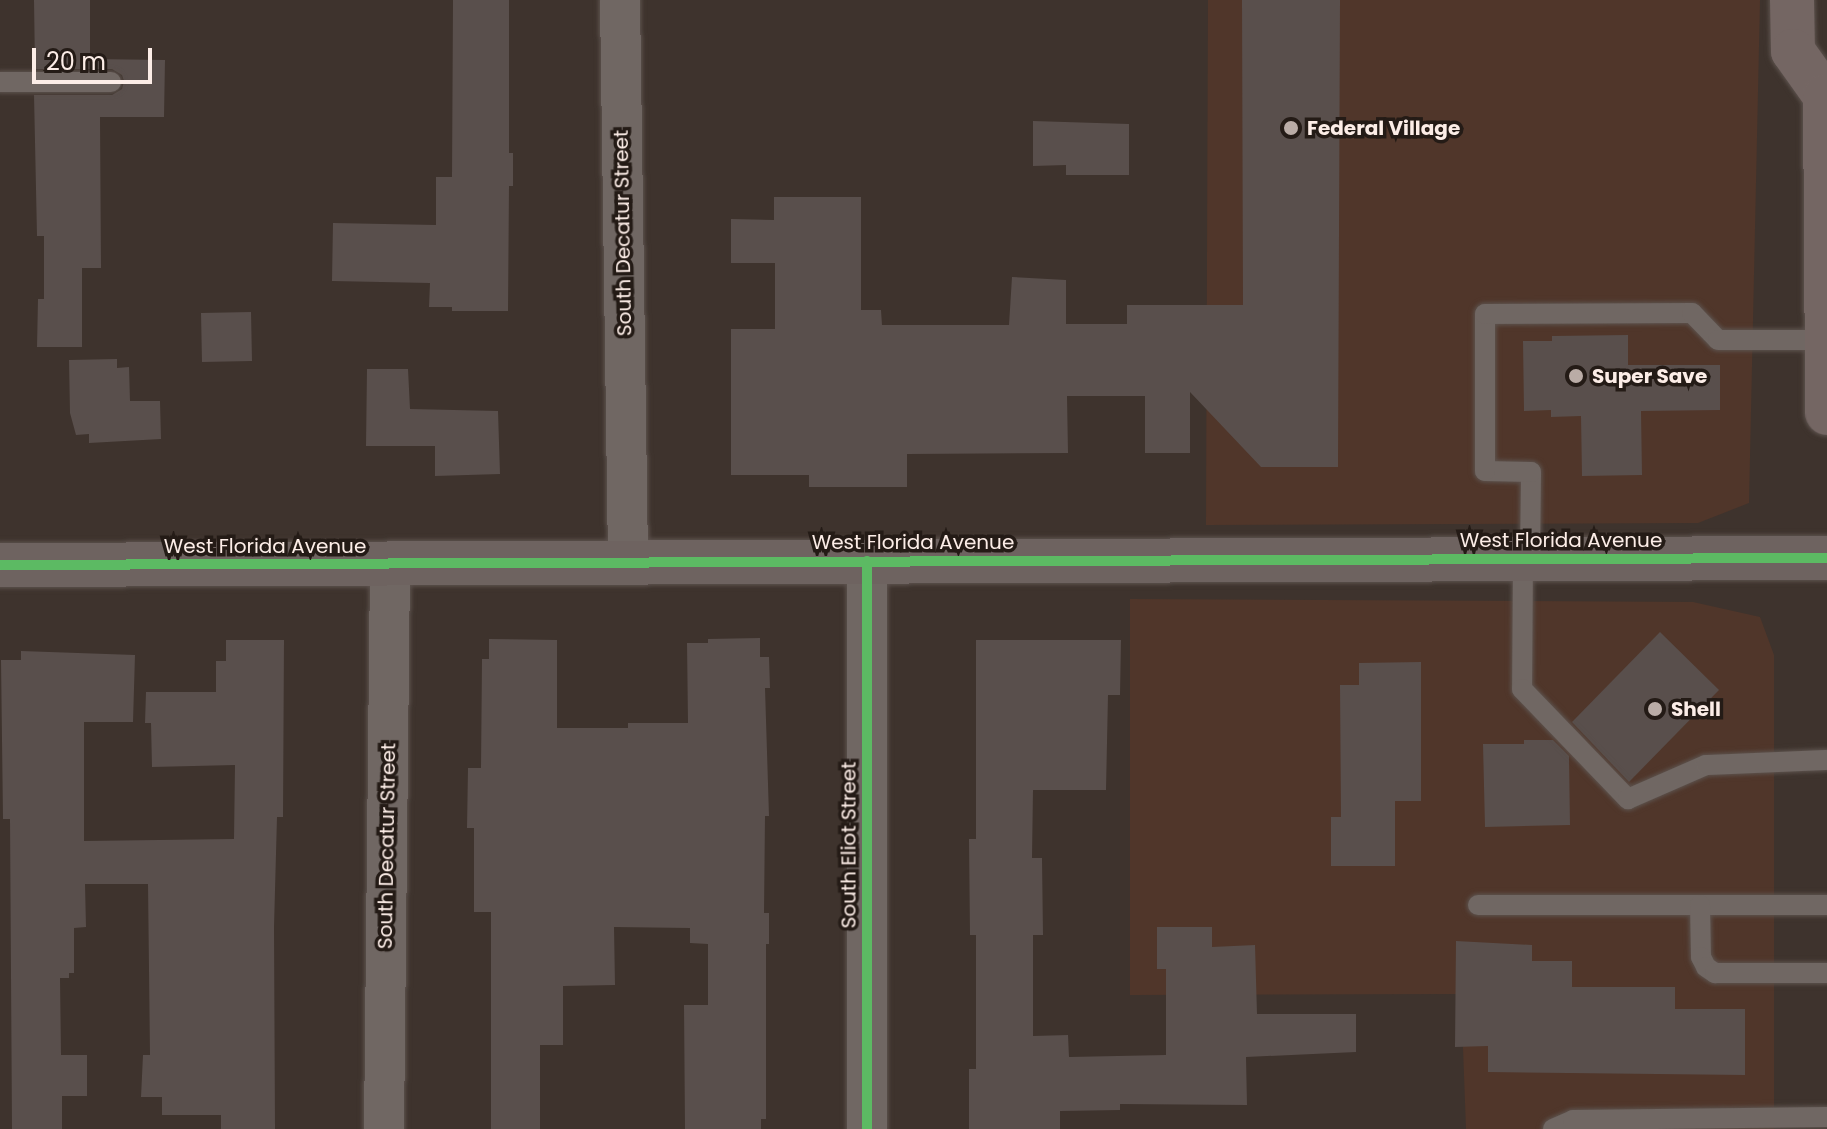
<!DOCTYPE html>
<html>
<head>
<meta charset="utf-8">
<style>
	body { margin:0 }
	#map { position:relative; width:1827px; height:1129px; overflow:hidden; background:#3e332d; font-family:Poppins,sans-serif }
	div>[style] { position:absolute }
	.built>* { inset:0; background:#50362a }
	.building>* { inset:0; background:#594f4c }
	.roads { filter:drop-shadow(0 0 2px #5c524d) drop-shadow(0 0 2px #5c524d) }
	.lane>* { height:20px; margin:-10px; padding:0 10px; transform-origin:10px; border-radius:10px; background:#706763 }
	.street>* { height:40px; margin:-20px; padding:0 20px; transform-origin:20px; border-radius:20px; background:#706763 }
	.secondary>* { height:44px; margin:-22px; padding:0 22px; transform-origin:22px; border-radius:22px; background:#6e6360 }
	.primary>* { height:44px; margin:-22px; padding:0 22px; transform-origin:22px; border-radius:22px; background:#746663 }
	.cycleway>* { height:10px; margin:-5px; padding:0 5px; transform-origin:5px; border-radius:5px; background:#5cba63 }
	.dots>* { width:22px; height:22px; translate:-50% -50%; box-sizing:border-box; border:4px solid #241b16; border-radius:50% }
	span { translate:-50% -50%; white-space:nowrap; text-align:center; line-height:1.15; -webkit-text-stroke:7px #241b16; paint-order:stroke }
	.poi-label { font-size:20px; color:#fcede7; font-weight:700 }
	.left { translate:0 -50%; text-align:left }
	.street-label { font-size:20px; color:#fcede7 }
	.scale { position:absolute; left:32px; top:48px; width:120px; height:36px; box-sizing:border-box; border:4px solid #fcede7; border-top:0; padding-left:10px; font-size:24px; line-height:28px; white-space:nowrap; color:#fcede7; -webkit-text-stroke:6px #241b16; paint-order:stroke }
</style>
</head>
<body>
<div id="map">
	<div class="built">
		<div style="clip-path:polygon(1208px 0,1760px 0,1749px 503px,1698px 523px,1206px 525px)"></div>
		<div style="clip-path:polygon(1130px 599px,1693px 602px,1760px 617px,1774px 655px,1774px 1129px,1466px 1129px,1461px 994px,1130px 995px)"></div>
	</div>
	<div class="building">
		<div style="clip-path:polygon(34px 0,90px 0,90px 59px,165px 60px,164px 117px,100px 117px,101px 268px,82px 268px,82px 347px,37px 347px,38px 299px,44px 299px,44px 236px,37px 236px,34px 95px,112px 95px,122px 89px,124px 81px,122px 75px,112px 69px,35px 69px)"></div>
		<div style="clip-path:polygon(453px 0,509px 0,509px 153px,513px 153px,513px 186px,509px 186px,508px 311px,452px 311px,452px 307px,429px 307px,430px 283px,332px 281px,333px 223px,436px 225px,436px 177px,452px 177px)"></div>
		<div style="clip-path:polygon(1242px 0,1340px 0,1338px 467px,1261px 467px,1190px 392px,1190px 453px,1145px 453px,1145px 396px,1067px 396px,1068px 453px,907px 454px,907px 487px,809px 487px,809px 475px,731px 475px,731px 329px,775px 329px,775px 263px,731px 263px,731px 219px,774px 220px,774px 197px,861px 197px,861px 310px,881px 310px,882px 325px,1009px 325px,1012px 277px,1066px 280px,1066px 324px,1127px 324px,1127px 305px,1243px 305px)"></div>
		<div style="clip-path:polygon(1033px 121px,1129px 124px,1129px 175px,1066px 175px,1066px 165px,1033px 166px)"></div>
		<div style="clip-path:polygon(251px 312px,252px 361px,202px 362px,201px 313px)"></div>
		<div style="clip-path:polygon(1628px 335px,1628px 365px,1720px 365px,1720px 410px,1641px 411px,1642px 475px,1582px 476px,1581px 416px,1551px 417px,1551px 410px,1524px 411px,1523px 341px,1552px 341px,1552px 336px)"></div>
		<div style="clip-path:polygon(117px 359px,117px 368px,129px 367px,130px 401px,160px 401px,161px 439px,89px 443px,89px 434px,76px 435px,70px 413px,69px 360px)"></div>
		<div style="clip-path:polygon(367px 369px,408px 369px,410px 409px,498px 411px,500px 474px,435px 476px,435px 446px,366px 446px)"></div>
		<div style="clip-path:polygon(1660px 632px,1719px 690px,1629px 782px,1572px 722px)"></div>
		<div style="clip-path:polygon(760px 638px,760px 657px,769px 657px,770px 688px,765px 688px,769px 816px,765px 816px,764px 913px,769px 913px,769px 944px,766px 944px,766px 1119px,761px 1119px,761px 1129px,685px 1129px,684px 1005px,708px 1005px,708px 944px,690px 943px,690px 928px,614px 927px,615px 985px,563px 986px,563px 1045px,540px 1045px,540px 1129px,491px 1129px,491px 912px,474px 912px,474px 828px,467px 828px,468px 768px,481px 768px,482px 659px,489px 659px,489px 639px,557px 640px,557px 728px,628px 728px,628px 723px,688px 723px,687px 643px,708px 643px,708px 639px)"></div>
		<div style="clip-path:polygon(226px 640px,284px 640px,283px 817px,277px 817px,274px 927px,275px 1129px,221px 1129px,221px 1115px,162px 1115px,162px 1097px,141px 1097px,143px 1055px,150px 1055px,148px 884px,85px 884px,86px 927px,74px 928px,74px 973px,69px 973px,69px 978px,60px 978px,61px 1055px,87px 1055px,87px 1096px,62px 1096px,62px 1129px,12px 1129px,10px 819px,3px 819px,1px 660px,21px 660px,21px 651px,135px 655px,133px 722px,84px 722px,84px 841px,234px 839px,235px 765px,152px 767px,151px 723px,145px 723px,146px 692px,216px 692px,216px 661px,226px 661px)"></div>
		<div style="clip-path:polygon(976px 640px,1121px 640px,1120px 695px,1108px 695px,1106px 790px,1033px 790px,1032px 858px,1042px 858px,1043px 935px,1033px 935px,1033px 1036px,1068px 1035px,1069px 1057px,1166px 1055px,1166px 969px,1157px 969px,1157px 927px,1212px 927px,1212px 947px,1255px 945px,1257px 1014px,1356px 1014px,1356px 1052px,1246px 1057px,1247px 1105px,1120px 1104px,1120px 1110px,1060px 1111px,1060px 1129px,969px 1129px,969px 1069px,976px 1069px,976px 935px,970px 935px,969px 839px,976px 839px)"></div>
		<div style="clip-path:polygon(1421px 662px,1421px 801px,1395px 801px,1395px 866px,1331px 866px,1331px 817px,1341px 817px,1340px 685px,1359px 685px,1359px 663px)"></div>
		<div style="clip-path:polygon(1524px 740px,1553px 740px,1569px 756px,1570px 825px,1485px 827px,1483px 744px,1524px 744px)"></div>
		<div style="clip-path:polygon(1456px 941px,1532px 945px,1532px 961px,1572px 961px,1572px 987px,1675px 987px,1675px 1009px,1745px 1009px,1745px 1075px,1488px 1072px,1488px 1046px,1455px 1047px)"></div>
	</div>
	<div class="roads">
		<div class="lane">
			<div style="left:0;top:82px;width:111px"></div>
			<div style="left:1523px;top:558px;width:131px;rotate:90.4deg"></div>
			<div style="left:1522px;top:689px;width:153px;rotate:46.1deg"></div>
			<div style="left:1628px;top:799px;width:85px;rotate:-23.6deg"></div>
			<div style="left:1706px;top:765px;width:121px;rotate:-2.4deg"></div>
			<div style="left:1530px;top:558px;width:86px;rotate:-89.3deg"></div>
			<div style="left:1531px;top:472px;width:46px;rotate:-178.8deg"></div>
			<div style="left:1485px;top:471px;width:157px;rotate:-90deg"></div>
			<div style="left:1485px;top:314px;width:207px;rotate:-0.3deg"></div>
			<div style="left:1692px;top:313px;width:37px;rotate:46deg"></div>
			<div style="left:1718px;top:340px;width:106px"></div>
			<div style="left:1478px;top:905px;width:349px"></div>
			<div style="left:1700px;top:905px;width:52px;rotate:88.9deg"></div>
			<div style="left:1701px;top:957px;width:11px;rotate:63deg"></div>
			<div style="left:1706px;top:967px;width:11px;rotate:34deg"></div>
			<div style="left:1715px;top:973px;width:112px"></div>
			<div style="left:1553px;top:1129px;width:22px;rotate:-24deg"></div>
			<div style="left:1573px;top:1120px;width:254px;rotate:-0.7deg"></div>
		</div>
		<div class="street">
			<div style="left:620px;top:0;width:562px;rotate:89.18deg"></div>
			<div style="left:867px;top:561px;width:568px;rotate:90deg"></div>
			<div style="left:384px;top:1129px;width:566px;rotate:-89.39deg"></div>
		</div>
		<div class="secondary">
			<div style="left:0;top:565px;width:1827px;rotate:-0.22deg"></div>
		</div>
		<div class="primary">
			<div style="left:1792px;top:0;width:51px;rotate:88.9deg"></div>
			<div style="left:1793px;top:51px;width:55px;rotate:54.6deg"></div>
			<div style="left:1825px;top:96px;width:317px;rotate:89.6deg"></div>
		</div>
	</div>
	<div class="cycleway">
		<div style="left:867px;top:561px;width:568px;rotate:90deg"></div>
		<div style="left:0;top:565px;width:1827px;rotate:-0.22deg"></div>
	</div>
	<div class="dots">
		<div style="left:1291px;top:128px;background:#baaca6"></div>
		<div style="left:1576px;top:376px;background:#baaca6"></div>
		<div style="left:1655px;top:709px;background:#baaca6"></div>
	</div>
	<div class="poi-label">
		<span class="left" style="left:1307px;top:128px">Federal Village</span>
		<span class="left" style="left:1592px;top:376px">Super Save</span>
		<span class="left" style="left:1671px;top:709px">Shell</span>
	</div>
	<div class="street-label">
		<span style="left:623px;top:233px;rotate:-91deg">South Decatur Street</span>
		<span style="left:1561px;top:540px">West Florida Avenue</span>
		<span style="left:913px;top:542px">West Florida Avenue</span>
		<span style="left:265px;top:546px">West Florida Avenue</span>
		<span style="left:849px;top:845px;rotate:-90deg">South Eliot Street</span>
		<span style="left:387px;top:846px;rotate:-89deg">South Decatur Street</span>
	</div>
	<div class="scale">20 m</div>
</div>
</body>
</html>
